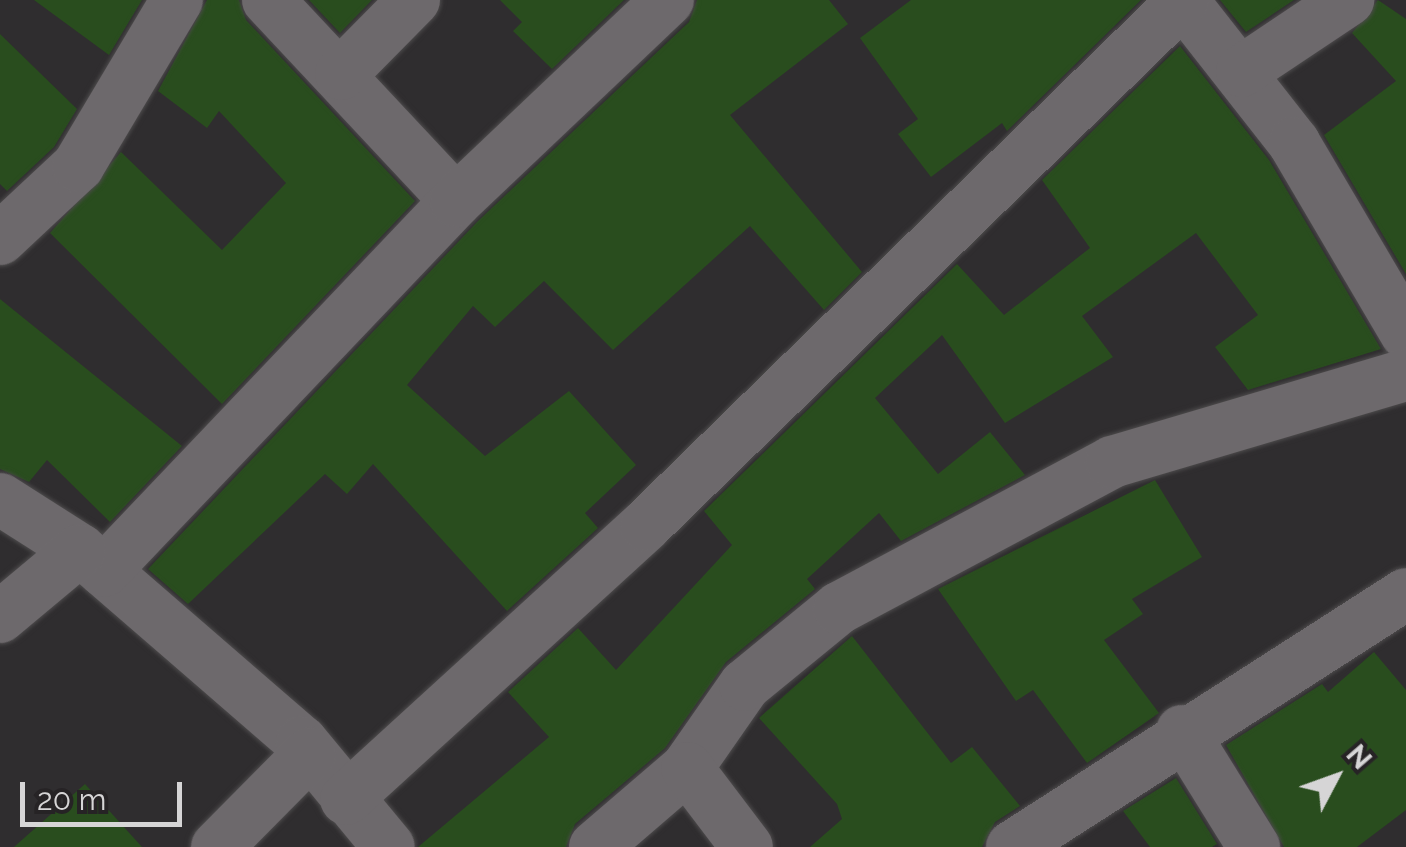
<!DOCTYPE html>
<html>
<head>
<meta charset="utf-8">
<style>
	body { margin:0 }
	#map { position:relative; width:1406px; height:847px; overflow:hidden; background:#2f2d2f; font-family:Raleway,sans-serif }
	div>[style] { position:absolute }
	.building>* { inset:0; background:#294d1e }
	.roads { filter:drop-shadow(0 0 2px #4d4b4c) drop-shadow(0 0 2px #4d4b4c) }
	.street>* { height:52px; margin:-26px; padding:0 26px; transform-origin:26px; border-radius:26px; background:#6d696c }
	span { translate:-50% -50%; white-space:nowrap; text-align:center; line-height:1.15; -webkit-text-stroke:8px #262325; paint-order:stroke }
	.north { position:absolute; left:1286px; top:727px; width:100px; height:100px; -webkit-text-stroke:8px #262325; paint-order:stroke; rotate:49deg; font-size:28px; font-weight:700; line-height:40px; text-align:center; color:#d6d5d6 }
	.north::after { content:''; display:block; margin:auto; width:35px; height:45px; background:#d6d5d6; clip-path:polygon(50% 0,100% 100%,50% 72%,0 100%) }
	.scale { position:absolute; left:20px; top:782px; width:162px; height:45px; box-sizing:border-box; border:5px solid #d6d5d6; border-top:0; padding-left:12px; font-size:30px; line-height:35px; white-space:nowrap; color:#d6d5d6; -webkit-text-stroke:8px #262325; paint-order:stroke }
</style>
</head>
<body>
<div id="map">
	<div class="building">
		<div style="clip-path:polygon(34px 0,142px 0,109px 55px)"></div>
		<div style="clip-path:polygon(207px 0,239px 0,246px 20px,415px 201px,222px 404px,50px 233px,121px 152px,222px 250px,286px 183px,219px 111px,207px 128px,158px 91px)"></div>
		<div style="clip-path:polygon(309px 0,372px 0,340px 33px)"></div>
		<div style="clip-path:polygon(500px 0,624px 0,552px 69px,513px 31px,522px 22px)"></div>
		<div style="clip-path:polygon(697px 0,829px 0,848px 24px,730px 115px,862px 272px,824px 310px,750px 226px,613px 350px,544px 281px,495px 327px,473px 306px,407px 385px,485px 456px,569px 391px,636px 465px,585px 513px,598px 528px,507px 611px,373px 464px,347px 494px,325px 474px,188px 604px,148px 569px,477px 222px,689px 22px)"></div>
		<div style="clip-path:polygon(911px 0,1141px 0,1007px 131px,1002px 123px,931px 177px,898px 134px,918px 119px,860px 38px)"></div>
		<div style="clip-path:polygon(1220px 0,1294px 0,1246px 32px)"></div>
		<div style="clip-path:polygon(1378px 0,1406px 19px,1406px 274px,1324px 135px,1396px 81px,1352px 33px)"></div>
		<div style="clip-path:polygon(0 34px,77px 109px,54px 147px,7px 191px,0 184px)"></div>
		<div style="clip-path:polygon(1180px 46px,1269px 160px,1381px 349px,1248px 390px,1215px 347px,1258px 315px,1196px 233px,1082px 316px,1113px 357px,1005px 423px,942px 335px,875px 398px,938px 474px,990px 432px,1025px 475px,901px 541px,879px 513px,807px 579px,815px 589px,726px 662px,665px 748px,575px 824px,566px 847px,418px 847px,549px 737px,508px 692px,578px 628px,616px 670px,732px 545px,704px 511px,957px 264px,1004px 315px,1090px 248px,1042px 180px)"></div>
		<div style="clip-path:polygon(0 299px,182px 446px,110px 522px,47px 460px,29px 482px,0 469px)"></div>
		<div style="clip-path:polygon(1155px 480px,1202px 557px,1132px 599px,1143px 614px,1104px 640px,1159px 713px,1087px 763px,1033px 690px,1016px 701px,938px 589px)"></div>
		<div style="clip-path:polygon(852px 636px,951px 763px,972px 747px,1020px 806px,995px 822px,982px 847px,810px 847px,842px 819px,837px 804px,759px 718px)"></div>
		<div style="clip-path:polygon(1374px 652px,1406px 690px,1406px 810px,1357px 847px,1284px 847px,1226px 745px,1322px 684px,1328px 692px)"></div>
		<div style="clip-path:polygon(1176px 778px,1217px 844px,1212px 847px,1150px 847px,1123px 811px)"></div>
		<div style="clip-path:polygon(85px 784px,142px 847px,14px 847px)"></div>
	</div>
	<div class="roads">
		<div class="street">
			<div style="left:268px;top:0;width:275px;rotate:46.9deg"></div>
			<div style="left:1182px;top:0;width:182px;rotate:51.9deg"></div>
			<div style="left:1294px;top:143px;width:221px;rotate:59.5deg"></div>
			<div style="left:1242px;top:71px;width:128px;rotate:-33.8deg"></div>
			<div style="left:341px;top:74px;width:104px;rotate:-45.4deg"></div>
			<div style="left:0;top:239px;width:107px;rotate:-43.1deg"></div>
			<div style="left:78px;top:166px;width:193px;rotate:-59.2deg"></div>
			<div style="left:0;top:499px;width:95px;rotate:32.5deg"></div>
			<div style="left:80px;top:550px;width:294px;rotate:40.9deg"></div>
			<div style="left:302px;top:742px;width:136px;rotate:50.4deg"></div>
			<div style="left:104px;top:571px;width:511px;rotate:-46.43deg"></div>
			<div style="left:456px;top:201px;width:292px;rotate:-43.5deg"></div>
			<div style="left:0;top:617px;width:104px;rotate:-39.9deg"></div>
			<div style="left:1182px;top:731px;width:137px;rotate:58.2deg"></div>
			<div style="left:687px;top:768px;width:101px;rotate:-55.1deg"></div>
			<div style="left:745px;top:685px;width:122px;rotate:-39.3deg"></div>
			<div style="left:839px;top:608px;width:310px;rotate:-28.1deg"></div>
			<div style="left:1112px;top:462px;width:307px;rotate:-16.5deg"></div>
			<div style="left:346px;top:799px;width:406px;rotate:-42.4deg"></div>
			<div style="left:646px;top:525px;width:750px;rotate:-44.3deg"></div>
			<div style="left:217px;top:847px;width:132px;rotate:-45.3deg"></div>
			<div style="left:595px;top:847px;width:121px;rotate:-40.7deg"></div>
			<div style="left:687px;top:768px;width:99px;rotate:52.8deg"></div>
			<div style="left:1012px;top:847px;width:468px;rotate:-32.7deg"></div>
		</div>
	</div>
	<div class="north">N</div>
	<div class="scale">20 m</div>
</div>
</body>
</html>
